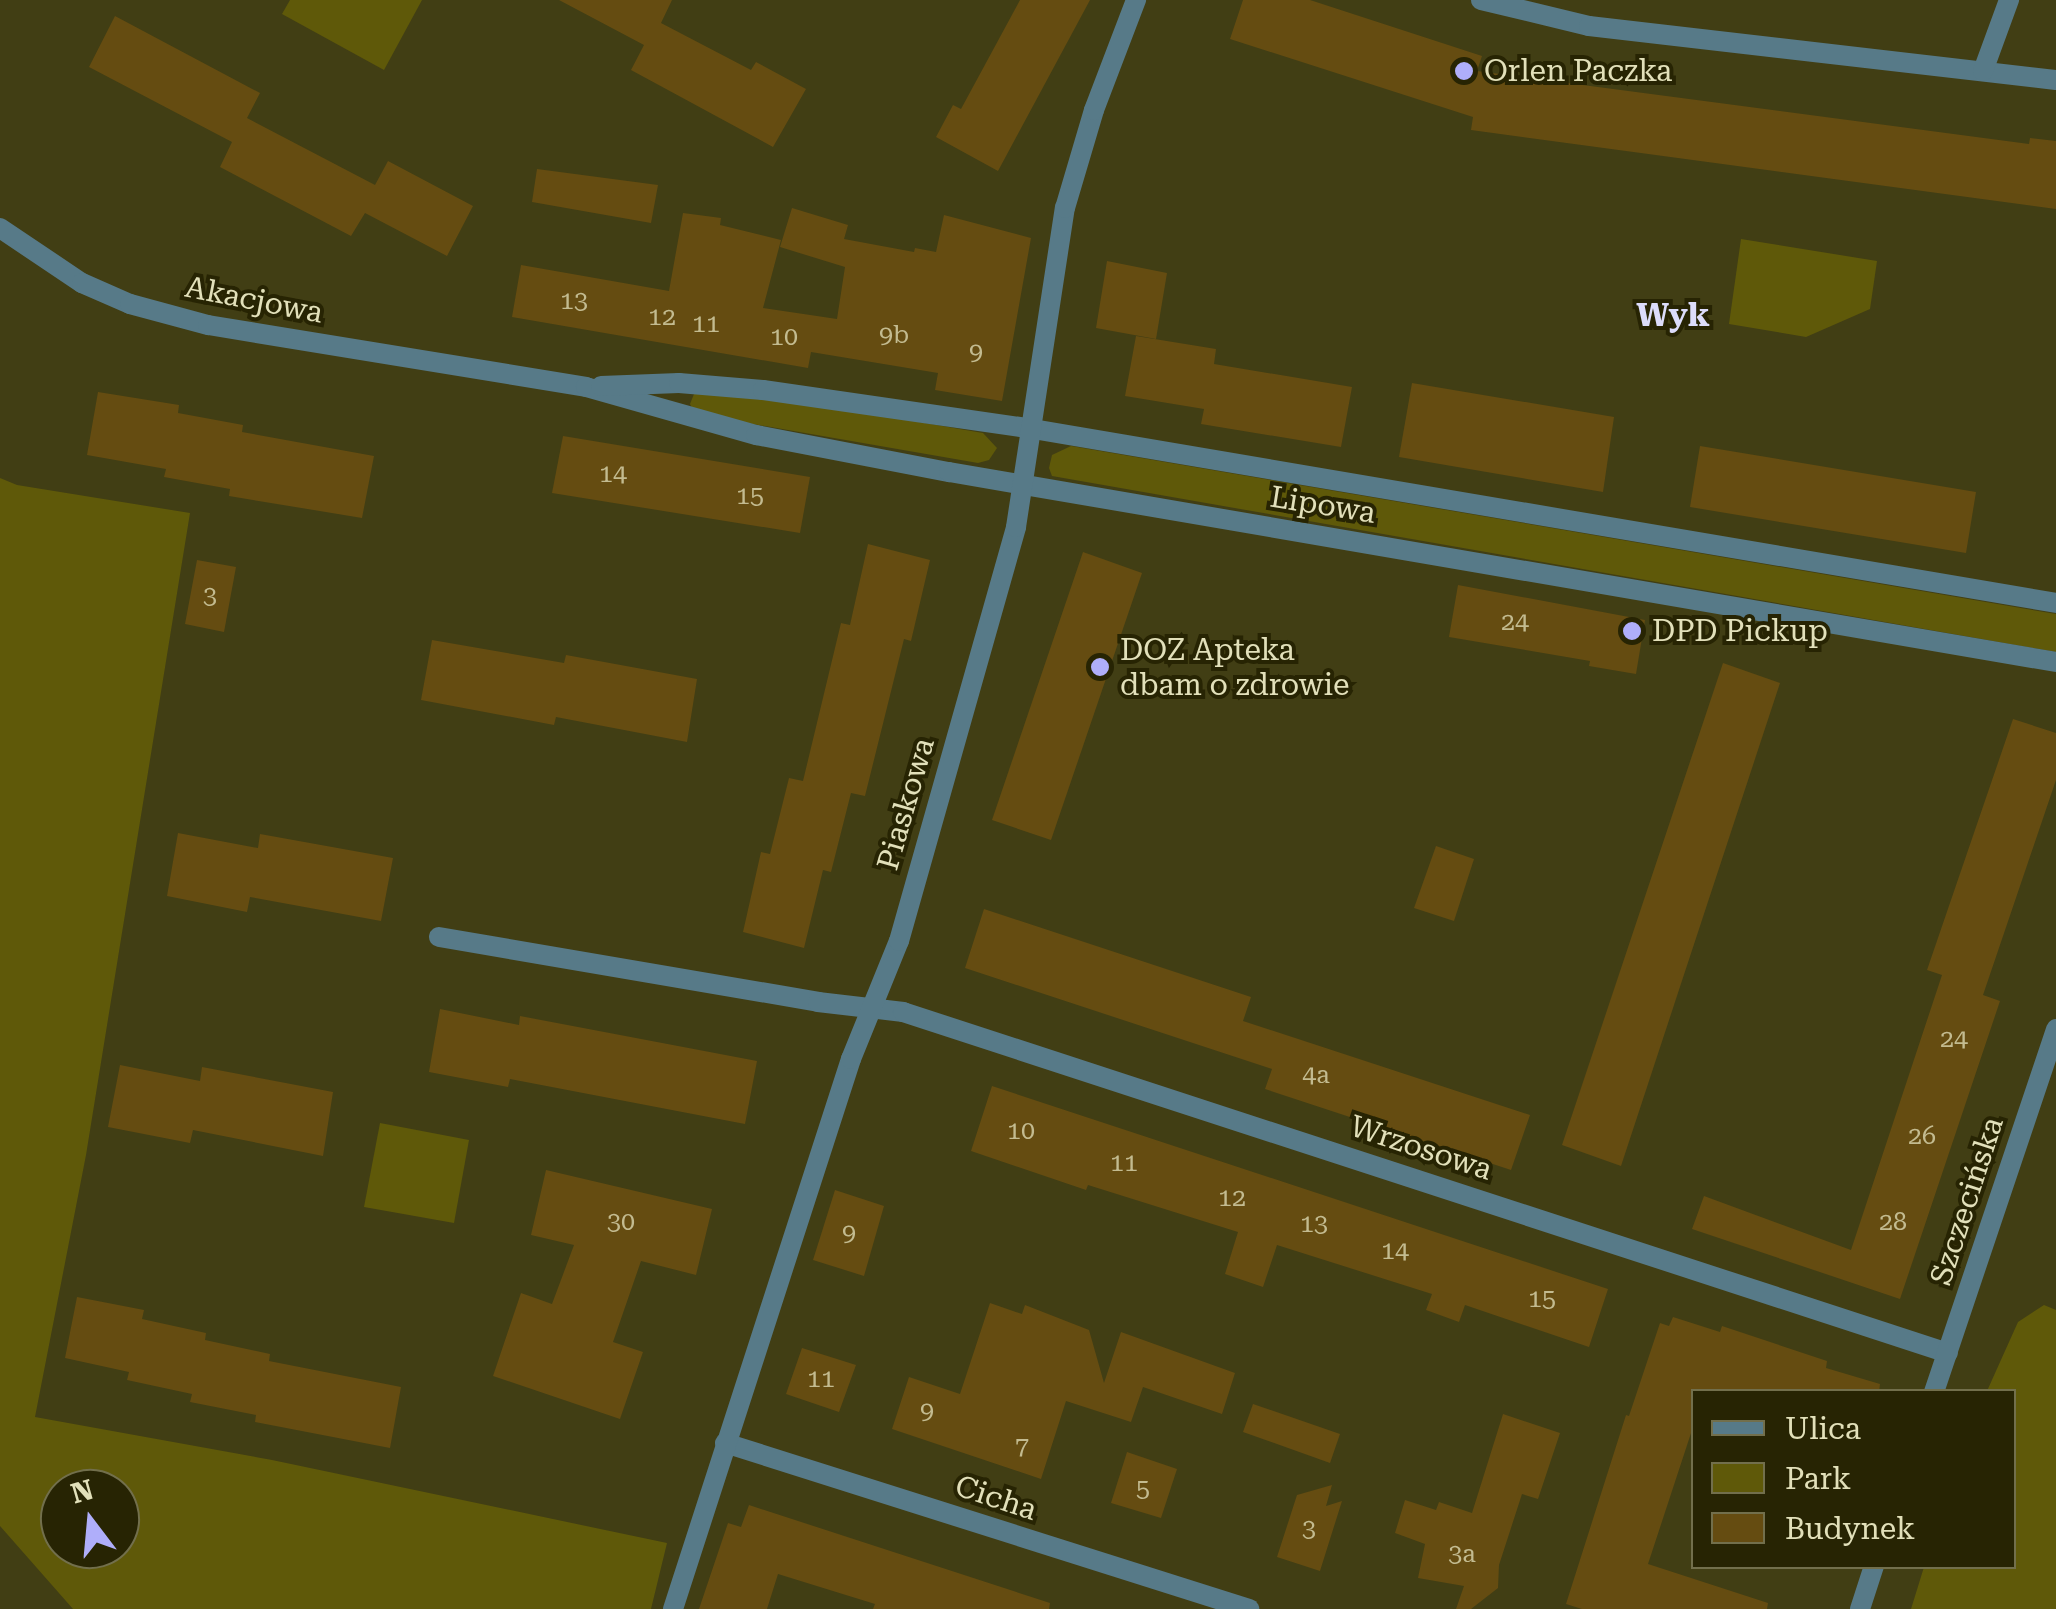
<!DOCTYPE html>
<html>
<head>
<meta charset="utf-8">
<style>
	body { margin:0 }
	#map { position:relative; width:2056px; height:1609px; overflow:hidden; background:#413e14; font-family:"Roboto Serif",serif }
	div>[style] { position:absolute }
	.green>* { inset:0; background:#5f5909 }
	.building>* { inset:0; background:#654c11 }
	.minor>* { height:20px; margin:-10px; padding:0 10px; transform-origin:10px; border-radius:10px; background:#577a88 }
	.tertiary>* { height:20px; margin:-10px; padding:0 10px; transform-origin:10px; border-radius:10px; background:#577a88 }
	.dots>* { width:28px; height:28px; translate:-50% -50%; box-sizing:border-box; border:5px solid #272403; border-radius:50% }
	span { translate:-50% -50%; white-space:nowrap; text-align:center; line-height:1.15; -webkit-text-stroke:8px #272403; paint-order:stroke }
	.number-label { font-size:25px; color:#c3bb90 }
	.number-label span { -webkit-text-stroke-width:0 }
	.poi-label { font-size:30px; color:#e2e0ba }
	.left { translate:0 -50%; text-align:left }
	.street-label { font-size:30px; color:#e2e0ba }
	.neighbourhood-label { font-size:32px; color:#dcdcfa; font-weight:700 }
	.legend { position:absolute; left:1691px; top:1389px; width:325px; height:180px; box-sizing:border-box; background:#272403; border:2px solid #726f4c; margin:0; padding:12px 18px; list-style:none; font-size:30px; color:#e2e0ba }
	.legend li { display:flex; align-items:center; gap:20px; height:50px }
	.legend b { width:50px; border:2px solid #726f4c }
	.north { position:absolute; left:40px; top:1469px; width:100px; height:100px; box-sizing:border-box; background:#272403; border:2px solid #726f4c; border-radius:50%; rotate:344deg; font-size:28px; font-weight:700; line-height:40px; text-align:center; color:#e2e0ba }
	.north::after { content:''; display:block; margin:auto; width:35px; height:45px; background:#afaefa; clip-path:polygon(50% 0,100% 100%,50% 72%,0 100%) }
</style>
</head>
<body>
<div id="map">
	<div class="green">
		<div style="clip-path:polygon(290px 0,422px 0,384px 70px,282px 14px)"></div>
		<div style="clip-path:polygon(1741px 239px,1877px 261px,1870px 309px,1806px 337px,1729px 324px)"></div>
		<div style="clip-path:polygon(710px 386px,983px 433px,997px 448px,989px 460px,978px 463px,695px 414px,690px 404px,694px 394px)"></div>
		<div style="clip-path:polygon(1071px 446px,2056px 614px,2056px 652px,1052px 476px,1049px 468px,1052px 455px)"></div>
		<div style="clip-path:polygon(evenodd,0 478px,17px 485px,190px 513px,86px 1155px,35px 1417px,272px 1460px,667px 1543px,651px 1609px,73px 1609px,0 1526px,0 478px,60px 1489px,120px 1489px,120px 1549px,60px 1549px,60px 1489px)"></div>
		<div style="clip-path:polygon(380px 1123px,469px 1140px,454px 1223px,364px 1207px)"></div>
		<div style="clip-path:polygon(2044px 1305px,2056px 1310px,2056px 1609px,1911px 1609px,1924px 1567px,2014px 1566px,2014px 1392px,1987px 1391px,2018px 1322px)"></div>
	</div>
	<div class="building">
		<div style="clip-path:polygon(559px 0,672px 0,661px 23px,751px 70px,756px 62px,806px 89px,773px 147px,631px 70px,644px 45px)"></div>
		<div style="clip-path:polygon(1020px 0,1090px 0,998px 171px,936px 137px,953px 105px,961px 109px)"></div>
		<div style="clip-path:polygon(1243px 0,1310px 0,1482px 56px,1477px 71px,2029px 144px,2030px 138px,2056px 141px,2056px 209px,1471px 130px,1473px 117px,1230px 39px)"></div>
		<div style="clip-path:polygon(115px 16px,260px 93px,247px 118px,375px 185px,388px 161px,473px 206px,447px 256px,365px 213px,351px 236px,220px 167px,232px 142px,89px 67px)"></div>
		<div style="clip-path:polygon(537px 169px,658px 185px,651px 223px,532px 202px)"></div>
		<div style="clip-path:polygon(792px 208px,848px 225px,844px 239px,914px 252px,915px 248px,936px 252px,944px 215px,1031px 238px,1002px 401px,935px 390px,938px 373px,811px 352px,808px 368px,512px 317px,521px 265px,669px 291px,683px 213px,721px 218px,720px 225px,781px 240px,763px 308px,837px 319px,845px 267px,780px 247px)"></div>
		<div style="clip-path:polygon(1107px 261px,1167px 273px,1156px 339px,1096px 328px)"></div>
		<div style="clip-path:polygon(1136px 336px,1216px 349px,1214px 364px,1352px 387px,1341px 447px,1201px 424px,1204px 409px,1125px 396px)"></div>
		<div style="clip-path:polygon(1412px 383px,1614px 417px,1603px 492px,1399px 457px)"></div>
		<div style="clip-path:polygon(98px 392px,179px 405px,178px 413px,243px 425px,242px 432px,374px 456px,362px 518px,229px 496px,230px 489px,164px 477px,166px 469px,87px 455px)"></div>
		<div style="clip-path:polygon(563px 436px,810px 477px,800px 533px,552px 493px)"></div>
		<div style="clip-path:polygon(1700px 446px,1976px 492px,1966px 553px,1690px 507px)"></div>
		<div style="clip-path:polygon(868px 544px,930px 560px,911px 641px,904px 639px,865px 796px,851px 793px,831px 872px,823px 870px,804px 948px,743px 932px,761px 852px,770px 854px,789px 778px,803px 781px,841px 623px,850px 625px)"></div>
		<div style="clip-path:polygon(1083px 552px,1142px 573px,1051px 840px,992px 820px)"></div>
		<div style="clip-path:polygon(197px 560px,236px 567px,224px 632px,185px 624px)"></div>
		<div style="clip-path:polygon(1458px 585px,1645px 620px,1636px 674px,1589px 666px,1590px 661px,1449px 637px)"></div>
		<div style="clip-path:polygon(432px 640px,564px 663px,566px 655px,697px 679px,687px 742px,556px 717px,554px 725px,421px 700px)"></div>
		<div style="clip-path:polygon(1723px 663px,1780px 683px,1621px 1166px,1562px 1145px)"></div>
		<div style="clip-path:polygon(2013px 719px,2056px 733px,2056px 780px,1983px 995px,2000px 1001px,1900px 1299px,1692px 1229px,1704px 1196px,1851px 1250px,1942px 975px,1927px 970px)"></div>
		<div style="clip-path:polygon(178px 833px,258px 848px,260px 834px,393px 858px,381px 921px,250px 897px,247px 912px,167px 896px)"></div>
		<div style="clip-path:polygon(1436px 846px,1474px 859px,1454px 921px,1414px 908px)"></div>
		<div style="clip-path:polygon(984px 909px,1251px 997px,1243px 1021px,1530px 1115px,1511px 1170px,1265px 1089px,1272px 1069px,965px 968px)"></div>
		<div style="clip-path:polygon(440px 1009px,519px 1025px,520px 1016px,757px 1061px,745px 1124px,510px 1079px,508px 1087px,429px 1072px)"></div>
		<div style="clip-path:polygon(120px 1065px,200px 1081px,202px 1067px,333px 1092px,323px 1156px,193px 1130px,190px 1143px,108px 1127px)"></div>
		<div style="clip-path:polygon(992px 1086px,1608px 1289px,1589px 1347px,1465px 1305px,1459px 1322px,1426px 1310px,1432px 1294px,1277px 1245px,1263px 1287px,1225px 1274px,1238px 1232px,1088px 1185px,1086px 1190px,971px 1151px)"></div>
		<div style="clip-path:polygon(546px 1170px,712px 1209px,696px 1275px,641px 1261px,613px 1342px,643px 1352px,620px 1419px,493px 1376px,521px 1293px,552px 1304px,574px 1245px,531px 1235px)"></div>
		<div style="clip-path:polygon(835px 1190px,884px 1206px,864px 1276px,813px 1260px)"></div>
		<div style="clip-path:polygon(77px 1297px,144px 1310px,142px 1319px,206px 1333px,205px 1340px,270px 1354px,269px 1361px,401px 1387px,390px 1448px,255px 1422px,256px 1415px,190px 1402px,192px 1394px,127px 1380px,129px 1372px,65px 1358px)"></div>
		<div style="clip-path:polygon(990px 1303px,1022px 1314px,1025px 1305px,1089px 1330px,1104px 1383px,1121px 1332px,1235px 1373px,1222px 1414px,1143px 1387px,1131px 1422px,1066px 1401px,1041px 1479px,892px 1429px,909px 1377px,960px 1394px)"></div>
		<div style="clip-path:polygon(1673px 1317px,1720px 1332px,1722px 1326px,1827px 1361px,1826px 1368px,1880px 1384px,1879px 1392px,1694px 1392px,1694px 1424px,1648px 1564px,1768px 1603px,1767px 1609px,1582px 1609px,1566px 1604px,1626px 1415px,1629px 1416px,1660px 1323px,1669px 1326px)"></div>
		<div style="clip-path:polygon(802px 1348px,856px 1365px,839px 1412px,786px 1394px)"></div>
		<div style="clip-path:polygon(1253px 1404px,1340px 1434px,1330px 1463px,1243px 1432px)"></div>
		<div style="clip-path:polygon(1503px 1414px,1560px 1433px,1538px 1499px,1522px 1494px,1499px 1565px,1498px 1588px,1471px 1609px,1456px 1609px,1464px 1586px,1418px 1578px,1425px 1544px,1395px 1533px,1405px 1500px,1436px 1510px,1439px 1502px,1472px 1513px)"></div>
		<div style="clip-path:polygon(1127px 1452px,1177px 1469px,1161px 1518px,1111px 1503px)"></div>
		<div style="clip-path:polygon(1332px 1485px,1326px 1506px,1342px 1501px,1320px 1571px,1277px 1557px,1297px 1495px)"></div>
		<div style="clip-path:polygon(749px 1505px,1050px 1603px,1049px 1609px,873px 1609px,875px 1604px,778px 1574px,767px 1609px,699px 1609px,728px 1523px,741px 1527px)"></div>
	</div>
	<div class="minor">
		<div style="left:1481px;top:0;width:111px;rotate:13.5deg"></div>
		<div style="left:1589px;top:26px;width:470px;rotate:6.6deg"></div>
		<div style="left:1983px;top:71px;width:76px;rotate:-69.9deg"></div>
		<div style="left:0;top:228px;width:99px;rotate:33.9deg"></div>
		<div style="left:82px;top:283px;width:52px;rotate:23.6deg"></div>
		<div style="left:130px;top:304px;width:81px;rotate:15.1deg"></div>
		<div style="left:208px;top:325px;width:383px;rotate:9.3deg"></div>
		<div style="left:586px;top:387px;width:177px;rotate:15.8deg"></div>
		<div style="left:756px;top:435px;width:197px;rotate:10.9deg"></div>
		<div style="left:949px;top:472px;width:1123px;rotate:9.74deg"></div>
		<div style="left:601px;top:386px;width:78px;rotate:-2.2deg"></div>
		<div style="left:679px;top:383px;width:84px;rotate:4.8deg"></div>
		<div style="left:763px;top:390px;width:273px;rotate:8.2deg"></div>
		<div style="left:1033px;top:429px;width:1038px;rotate:9.65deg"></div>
		<div style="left:439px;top:937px;width:385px;rotate:9.7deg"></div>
		<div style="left:818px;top:1002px;width:86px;rotate:6.7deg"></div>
		<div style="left:903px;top:1012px;width:1099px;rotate:18.07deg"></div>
		<div style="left:725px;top:1443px;width:550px;rotate:17.58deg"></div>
		<div style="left:673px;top:1609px;width:578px;rotate:-72.07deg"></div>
		<div style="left:851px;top:1059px;width:127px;rotate:-67.9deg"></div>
		<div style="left:899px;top:941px;width:430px;rotate:-74.2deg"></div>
		<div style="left:1016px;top:527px;width:323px;rotate:-81.3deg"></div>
		<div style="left:1065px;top:208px;width:102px;rotate:-73.5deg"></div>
		<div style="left:1094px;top:110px;width:118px;rotate:-69.1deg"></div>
	</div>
	<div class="tertiary">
		<div style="left:1934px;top:1392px;width:383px;rotate:-71.4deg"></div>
		<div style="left:1860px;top:1609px;width:45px;rotate:-72deg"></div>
	</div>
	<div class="dots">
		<div style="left:1464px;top:71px;background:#afaefa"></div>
		<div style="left:1632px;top:631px;background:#afaefa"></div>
		<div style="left:1100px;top:667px;background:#afaefa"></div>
	</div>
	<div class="number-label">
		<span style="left:574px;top:301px">13</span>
		<span style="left:662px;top:317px">12</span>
		<span style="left:706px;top:324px">11</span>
		<span style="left:894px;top:335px">9b</span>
		<span style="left:784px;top:337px">10</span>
		<span style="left:976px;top:352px">9</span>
		<span style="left:613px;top:474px">14</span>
		<span style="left:750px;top:496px">15</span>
		<span style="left:210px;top:596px">3</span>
		<span style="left:1515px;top:622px">24</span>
		<span style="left:1954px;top:1039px">24</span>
		<span style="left:1316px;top:1075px">4a</span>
		<span style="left:1021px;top:1131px">10</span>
		<span style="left:1922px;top:1136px">26</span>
		<span style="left:1124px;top:1163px">11</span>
		<span style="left:1232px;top:1198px">12</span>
		<span style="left:621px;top:1222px">30</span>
		<span style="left:1893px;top:1222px">28</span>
		<span style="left:1314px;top:1224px">13</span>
		<span style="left:849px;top:1233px">9</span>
		<span style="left:1395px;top:1251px">14</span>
		<span style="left:1542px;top:1299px">15</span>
		<span style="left:821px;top:1379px">11</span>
		<span style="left:927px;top:1411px">9</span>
		<span style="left:1022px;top:1446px">7</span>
		<span style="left:1143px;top:1489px">5</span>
		<span style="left:1309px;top:1529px">3</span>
		<span style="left:1462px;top:1554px">3a</span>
	</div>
	<div class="poi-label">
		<span class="left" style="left:1484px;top:71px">Orlen Paczka</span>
		<span class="left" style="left:1652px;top:631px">DPD Pickup</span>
		<span class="left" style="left:1120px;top:667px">DOZ Apteka<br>dbam o zdrowie</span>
	</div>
	<div class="street-label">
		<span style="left:254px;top:300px;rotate:11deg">Akacjowa</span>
		<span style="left:1323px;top:505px;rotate:9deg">Lipowa</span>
		<span style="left:906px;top:804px;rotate:-74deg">Piaskowa</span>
		<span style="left:1421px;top:1148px;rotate:18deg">Wrzosowa</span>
		<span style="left:1967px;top:1201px;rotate:-72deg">Szczecińska</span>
		<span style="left:996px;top:1498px;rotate:18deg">Cicha</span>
	</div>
	<div class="neighbourhood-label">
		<span style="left:1673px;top:315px">Wyk</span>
	</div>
	<ul class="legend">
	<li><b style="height:12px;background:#577a88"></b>Ulica</li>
	<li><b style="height:28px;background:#5f5909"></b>Park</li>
	<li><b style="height:28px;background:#654c11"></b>Budynek</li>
	</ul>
	<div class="north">N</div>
</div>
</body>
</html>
